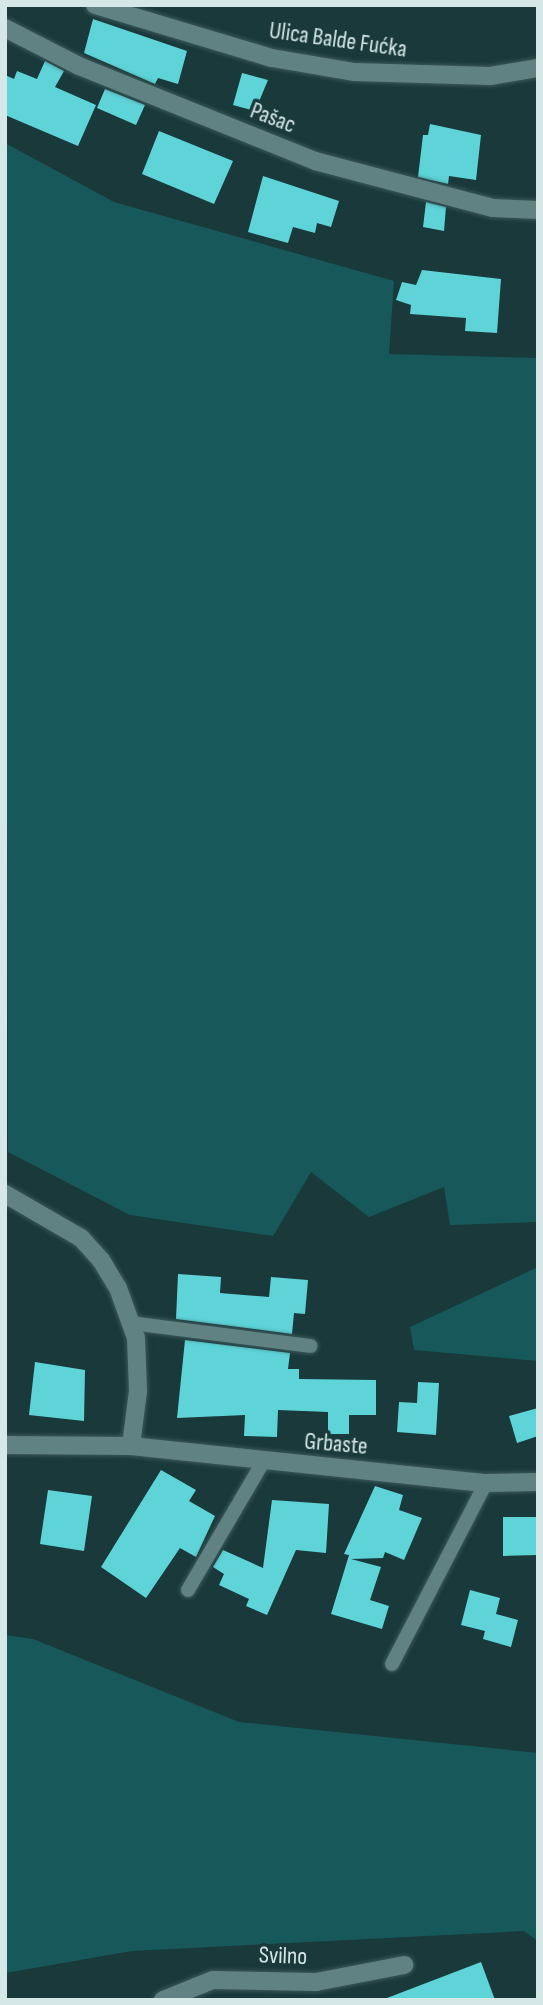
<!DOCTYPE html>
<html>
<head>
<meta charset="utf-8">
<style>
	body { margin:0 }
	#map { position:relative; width:543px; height:2005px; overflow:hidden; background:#19393b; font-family:"Sofia Sans Condensed",sans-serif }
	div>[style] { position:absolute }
	.green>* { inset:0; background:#17595b }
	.building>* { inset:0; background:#5ed4d9 }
	.roads { filter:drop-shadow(0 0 2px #3c5859) drop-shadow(0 0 2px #3c5859) }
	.service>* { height:14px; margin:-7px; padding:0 7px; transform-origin:7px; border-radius:7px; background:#608283 }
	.minor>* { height:18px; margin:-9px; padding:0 9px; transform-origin:9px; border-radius:9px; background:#608283 }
	.secondary>* { height:18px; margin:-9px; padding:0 9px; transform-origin:9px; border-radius:9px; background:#608283 }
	span { translate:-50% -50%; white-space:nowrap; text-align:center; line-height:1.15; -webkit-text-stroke:7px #19393b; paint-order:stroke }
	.street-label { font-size:24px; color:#d5e7e7 }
	.frame { position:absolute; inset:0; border:7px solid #d5e7e7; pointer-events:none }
</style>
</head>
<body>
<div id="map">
	<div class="green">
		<div style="clip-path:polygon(5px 143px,114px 202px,394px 281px,389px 354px,538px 358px,538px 1222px,450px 1225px,444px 1187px,369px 1217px,311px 1172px,273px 1236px,130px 1215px,8px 1152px)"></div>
		<div style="clip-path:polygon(538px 1267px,538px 1361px,414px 1350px,410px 1327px)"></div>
		<div style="clip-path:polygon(5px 1635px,33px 1639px,239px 1722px,538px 1753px,538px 1941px,524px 1931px,132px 1951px,5px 1973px)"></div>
	</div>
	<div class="building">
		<div style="clip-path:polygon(93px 19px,187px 51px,178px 84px,158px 78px,155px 84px,84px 53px)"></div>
		<div style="clip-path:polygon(45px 61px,64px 71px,55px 87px,96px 105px,78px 146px,5px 115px,5px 75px,14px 79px,17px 71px,37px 79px)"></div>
		<div style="clip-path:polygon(242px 73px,268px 80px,255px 111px,233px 105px)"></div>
		<div style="clip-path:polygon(105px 89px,145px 105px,136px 125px,97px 108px)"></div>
		<div style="clip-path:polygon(430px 124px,481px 135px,476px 180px,449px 176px,448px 184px,418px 177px,423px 135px,428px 135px)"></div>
		<div style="clip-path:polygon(159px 131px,233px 161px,214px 204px,142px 174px)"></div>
		<div style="clip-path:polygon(263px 176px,339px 201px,331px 227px,317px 223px,315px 233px,293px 227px,288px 243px,248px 232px)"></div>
		<div style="clip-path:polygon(426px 202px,446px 207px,444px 231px,423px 227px)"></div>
		<div style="clip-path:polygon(422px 270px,501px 279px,497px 333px,465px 331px,466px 318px,410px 314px,411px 305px,396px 300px,402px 282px,416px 285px)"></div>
		<div style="clip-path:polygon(178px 1274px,221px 1277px,220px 1293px,269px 1297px,271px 1277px,308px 1280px,305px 1314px,294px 1313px,292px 1334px,176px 1319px)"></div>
		<div style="clip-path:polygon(185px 1340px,290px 1353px,288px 1369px,299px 1369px,299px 1379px,376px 1380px,376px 1415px,349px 1415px,349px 1434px,328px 1434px,328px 1412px,278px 1410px,277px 1437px,244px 1436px,245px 1415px,177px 1418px)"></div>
		<div style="clip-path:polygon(35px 1362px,85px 1370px,84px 1421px,29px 1415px)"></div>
		<div style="clip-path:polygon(418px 1382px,439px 1383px,436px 1435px,397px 1432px,399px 1402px,417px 1403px)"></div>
		<div style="clip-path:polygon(538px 1408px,538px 1436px,517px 1443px,509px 1416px)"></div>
		<div style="clip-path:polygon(161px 1470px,196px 1490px,189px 1501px,215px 1516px,196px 1557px,180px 1548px,146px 1598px,101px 1567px)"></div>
		<div style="clip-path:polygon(375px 1486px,403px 1495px,399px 1510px,422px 1518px,404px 1560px,385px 1552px,383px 1558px,351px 1559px,381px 1567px,370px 1600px,389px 1606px,382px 1629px,331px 1614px,349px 1555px,344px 1554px)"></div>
		<div style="clip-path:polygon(48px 1490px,92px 1496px,84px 1551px,40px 1544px)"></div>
		<div style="clip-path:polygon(272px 1500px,329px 1504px,326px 1553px,296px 1550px,267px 1615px,246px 1606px,249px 1599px,219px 1585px,224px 1574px,213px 1567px,223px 1550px,263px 1568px)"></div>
		<div style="clip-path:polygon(503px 1517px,538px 1517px,538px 1555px,503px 1556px)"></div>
		<div style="clip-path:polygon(470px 1590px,500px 1598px,496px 1614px,518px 1620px,511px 1647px,483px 1639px,485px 1631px,461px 1625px)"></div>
		<div style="clip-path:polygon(481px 1962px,495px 2000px,388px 2000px,387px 1998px)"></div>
	</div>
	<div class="roads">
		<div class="service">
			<div style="left:131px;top:1323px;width:181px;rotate:7.3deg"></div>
			<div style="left:188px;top:1590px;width:148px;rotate:-59.6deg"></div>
			<div style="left:392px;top:1664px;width:204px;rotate:-62.6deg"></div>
		</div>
		<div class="minor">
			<div style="left:5px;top:28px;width:83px;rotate:27.2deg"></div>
			<div style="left:79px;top:66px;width:254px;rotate:21.9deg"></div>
			<div style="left:315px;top:161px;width:184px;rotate:14.8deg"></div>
			<div style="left:493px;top:208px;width:45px;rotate:2.5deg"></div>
			<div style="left:5px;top:1194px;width:88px;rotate:30.1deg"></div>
			<div style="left:81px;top:1238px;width:30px;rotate:48deg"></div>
			<div style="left:101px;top:1260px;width:33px;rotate:59deg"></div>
			<div style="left:118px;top:1288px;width:53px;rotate:70.2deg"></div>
			<div style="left:136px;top:1338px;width:53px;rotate:87.8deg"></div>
			<div style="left:138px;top:1391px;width:55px;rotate:97.3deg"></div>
			<div style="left:5px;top:1445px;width:126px;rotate:0.5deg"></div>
			<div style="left:131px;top:1446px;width:357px;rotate:6deg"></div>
			<div style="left:486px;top:1483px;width:52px;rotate:-1.1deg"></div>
			<div style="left:163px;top:2000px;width:54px;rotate:-21.8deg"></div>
			<div style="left:213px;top:1980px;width:103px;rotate:1.1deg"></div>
			<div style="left:316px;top:1982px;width:90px;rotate:-10.9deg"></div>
		</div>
		<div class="secondary">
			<div style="left:95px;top:5px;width:185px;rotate:16.7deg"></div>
			<div style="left:272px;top:58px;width:84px;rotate:9.6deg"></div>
			<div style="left:355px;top:72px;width:135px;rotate:1.7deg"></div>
			<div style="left:490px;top:76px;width:49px;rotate:-9.5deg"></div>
		</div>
	</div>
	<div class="street-label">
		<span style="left:338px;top:40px;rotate:8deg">Ulica Balde Fućka</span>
		<span style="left:273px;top:118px;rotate:21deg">Pašac</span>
		<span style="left:336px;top:1444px;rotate:5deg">Grbaste</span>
		<span style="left:283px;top:1956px;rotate:2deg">Svilno</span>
	</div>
	<div class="frame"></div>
</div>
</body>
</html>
